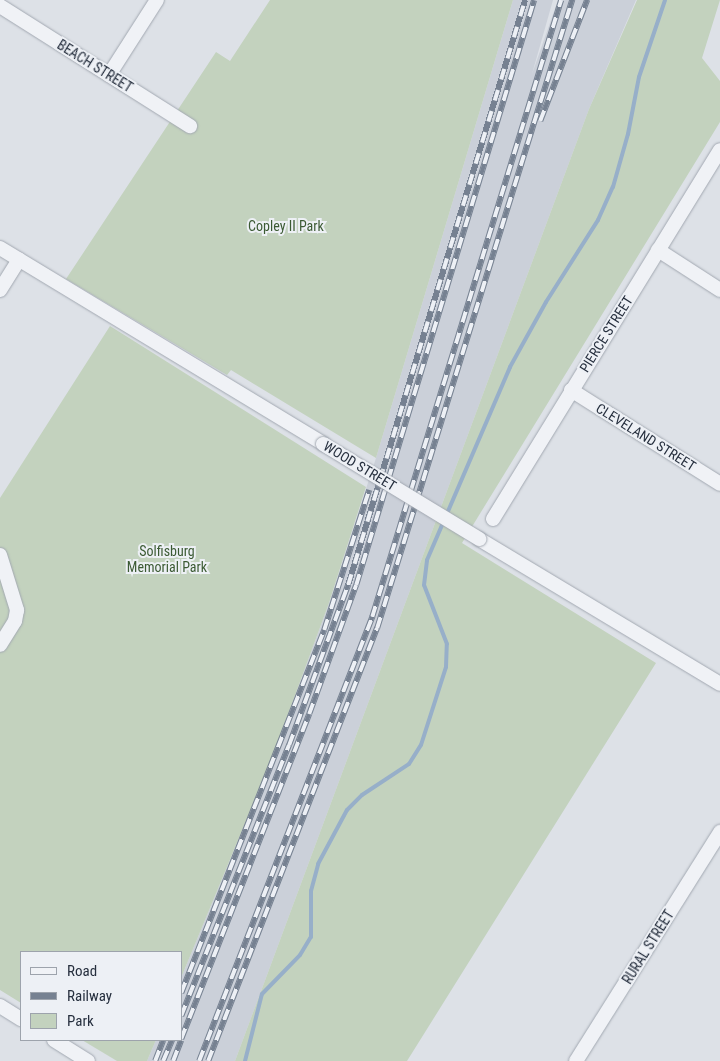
<!DOCTYPE html>
<html>
<head>
<meta charset="utf-8">
<style>
	body { margin:0 }
	#map { position:relative; width:720px; height:1061px; overflow:hidden; background:#dde1e7; font-family:"Roboto Condensed",sans-serif }
	div>[style] { position:absolute }
	.built>* { inset:0; background:#cbd0d9 }
	.green>* { inset:0; background:#c3d2be }
	.stream>* { height:4px; margin:-2px; padding:0 2px; transform-origin:2px; border-radius:2px; background:#97afc9 }
	.roads { filter:drop-shadow(0 0 1px #a2a8b1) drop-shadow(0 0 1px #a2a8b1) }
	.minor>* { height:14px; margin:-7px; padding:0 7px; transform-origin:7px; border-radius:7px; background:#f0f2f6 }
	.rail>* { height:5.5px; margin-top:-2.75px; transform-origin:0; background:repeating-linear-gradient(90deg,#edf0f5 0 11px,#768191 0 22px); box-sizing:border-box; border-block:1px solid #768191 }
	.bridges { filter:drop-shadow(0 0 1px #a2a8b1) drop-shadow(0 0 1px #a2a8b1) }
	.minor-bridge>* { height:14px; margin:-7px; padding:0 7px; transform-origin:7px; border-radius:7px; background:#f0f2f6 }
	span { translate:-50% -50%; white-space:nowrap; text-align:center; line-height:1.15; -webkit-text-stroke:4px #edf0f5; paint-order:stroke }
	.street-label { font-size:14px; color:#262f3e }
	.park-label { font-size:14px; color:#3b5a33 }
	.legend { position:absolute; left:20px; top:951px; width:162px; height:90px; box-sizing:border-box; background:#edf0f5; border:1px solid #9da3ac; margin:0; padding:6px 9px; list-style:none; font-size:15px; color:#262f3e }
	.legend li { display:flex; align-items:center; gap:10px; height:25px }
	.legend b { width:25px; border:1px solid #9da3ac }
</style>
</head>
<body>
<div id="map">
	<div class="built">
		<div style="clip-path:polygon(513px 0,553px 0,532px 74px,558px 0,636px 0,589px 109px,235px 1061px,147px 1061px,156px 1040px,181px 1040px,181px 978px,272px 758px,329px 603px,376px 458px)"></div>
	</div>
	<div class="green">
		<div style="clip-path:polygon(270px 0,513px 0,376px 458px,231px 370px,227px 375px,66px 279px,216px 52px,230px 61px)"></div>
		<div style="clip-path:polygon(637px 0,720px 0,702px 58px,720px 81px,720px 122px,462px 543px,656px 663px,407px 1061px,235px 1061px,589px 109px)"></div>
		<div style="clip-path:polygon(110px 326px,366px 487px,329px 603px,272px 758px,181px 978px,181px 952px,21px 952px,21px 1003px,0 990px,0 498px)"></div>
		<div style="clip-path:polygon(82px 1040px,156px 1040px,147px 1061px,117px 1061px)"></div>
	</div>
	<div class="stream">
		<div style="left:245px;top:1061px;width:69px;rotate:-75.8deg"></div>
		<div style="left:262px;top:994px;width:54px;rotate:-45.7deg"></div>
		<div style="left:300px;top:955px;width:21px;rotate:-59deg"></div>
		<div style="left:311px;top:937px;width:46px;rotate:-90deg"></div>
		<div style="left:311px;top:891px;width:28px;rotate:-75deg"></div>
		<div style="left:318px;top:864px;width:61px;rotate:-61.8deg"></div>
		<div style="left:347px;top:810px;width:21px;rotate:-45deg"></div>
		<div style="left:362px;top:795px;width:56px;rotate:-33.4deg"></div>
		<div style="left:409px;top:764px;width:22px;rotate:-58deg"></div>
		<div style="left:421px;top:745px;width:82px;rotate:-72.2deg"></div>
		<div style="left:446px;top:667px;width:23px;rotate:-88deg"></div>
		<div style="left:447px;top:644px;width:63px;rotate:-111.3deg"></div>
		<div style="left:424px;top:585px;width:25px;rotate:-83deg"></div>
		<div style="left:427px;top:560px;width:210px;rotate:-66.7deg"></div>
		<div style="left:510px;top:367px;width:74px;rotate:-61deg"></div>
		<div style="left:546px;top:302px;width:97px;rotate:-57.6deg"></div>
		<div style="left:598px;top:220px;width:36px;rotate:-66deg"></div>
		<div style="left:613px;top:187px;width:55px;rotate:-74.2deg"></div>
		<div style="left:628px;top:134px;width:58px;rotate:-79.1deg"></div>
		<div style="left:639px;top:77px;width:81px;rotate:-71.3deg"></div>
	</div>
	<div class="roads">
		<div class="minor">
			<div style="left:0;top:6px;width:225px;rotate:32.3deg"></div>
			<div style="left:109px;top:75px;width:89px;rotate:-57.4deg"></div>
			<div style="left:0;top:248px;width:378px;rotate:31.2deg"></div>
			<div style="left:658px;top:250px;width:74px;rotate:32.8deg"></div>
			<div style="left:0;top:290px;width:36px;rotate:-58deg"></div>
			<div style="left:571px;top:390px;width:176px;rotate:32.2deg"></div>
			<div style="left:493px;top:519px;width:433px;rotate:-58.4deg"></div>
			<div style="left:479px;top:539px;width:281px;rotate:31deg"></div>
			<div style="left:0;top:555px;width:58px;rotate:72.8deg"></div>
			<div style="left:17px;top:610px;width:11px;rotate:100deg"></div>
			<div style="left:15px;top:621px;width:28px;rotate:122deg"></div>
			<div style="left:0;top:1006px;width:25px;rotate:32deg"></div>
			<div style="left:54px;top:1040px;width:40px;rotate:32deg"></div>
			<div style="left:576px;top:1061px;width:271px;rotate:-57.8deg"></div>
		</div>
	</div>
	<div class="rail">
		<div style="left:540px;top:121px;width:130px;rotate:-68.8deg"></div>
		<div style="left:181px;top:993px;width:390px;rotate:-68.5deg"></div>
		<div style="left:324px;top:630px;width:147px;rotate:-72.2deg"></div>
		<div style="left:181px;top:1016px;width:292px;rotate:-68.3deg"></div>
		<div style="left:289px;top:745px;width:171px;rotate:-69.8deg"></div>
		<div style="left:348px;top:585px;width:611px;rotate:-73.17deg"></div>
		<div style="left:181px;top:1039px;width:349px;rotate:-68.5deg"></div>
		<div style="left:309px;top:714px;width:137px;rotate:-70deg"></div>
		<div style="left:356px;top:585px;width:611px;rotate:-73.08deg"></div>
		<div style="left:155px;top:1061px;width:22px;rotate:-69deg"></div>
		<div style="left:163px;top:1061px;width:23px;rotate:-67deg"></div>
		<div style="left:173px;top:1061px;width:22px;rotate:-69deg"></div>
		<div style="left:199px;top:1061px;width:477px;rotate:-68.7deg"></div>
		<div style="left:372px;top:617px;width:645px;rotate:-72.97deg"></div>
		<div style="left:208px;top:1061px;width:465px;rotate:-68.7deg"></div>
		<div style="left:377px;top:628px;width:658px;rotate:-72.75deg"></div>
	</div>
	<div class="bridges">
		<div class="minor-bridge">
			<div style="left:323px;top:444px;width:183px;rotate:31.3deg"></div>
		</div>
	</div>
	<div class="street-label">
		<span style="left:95px;top:66px;rotate:32deg">BEACH STREET</span>
		<span style="left:606px;top:334px;rotate:-58deg">PIERCE STREET</span>
		<span style="left:646px;top:437px;rotate:32deg">CLEVELAND STREET</span>
		<span style="left:360px;top:466px;rotate:31deg">WOOD STREET</span>
		<span style="left:648px;top:947px;rotate:-58deg">RURAL STREET</span>
	</div>
	<div class="park-label">
		<span style="left:286px;top:226px">Copley II Park</span>
		<span style="left:167px;top:559px">Solfisburg<br>Memorial Park</span>
	</div>
	<ul class="legend">
	<li><b style="height:6px;background:#f0f2f6"></b>Road</li>
	<li><b style="height:6px;background:#768191"></b>Railway</li>
	<li><b style="height:14px;background:#c3d2be"></b>Park</li>
	</ul>
</div>
</body>
</html>
